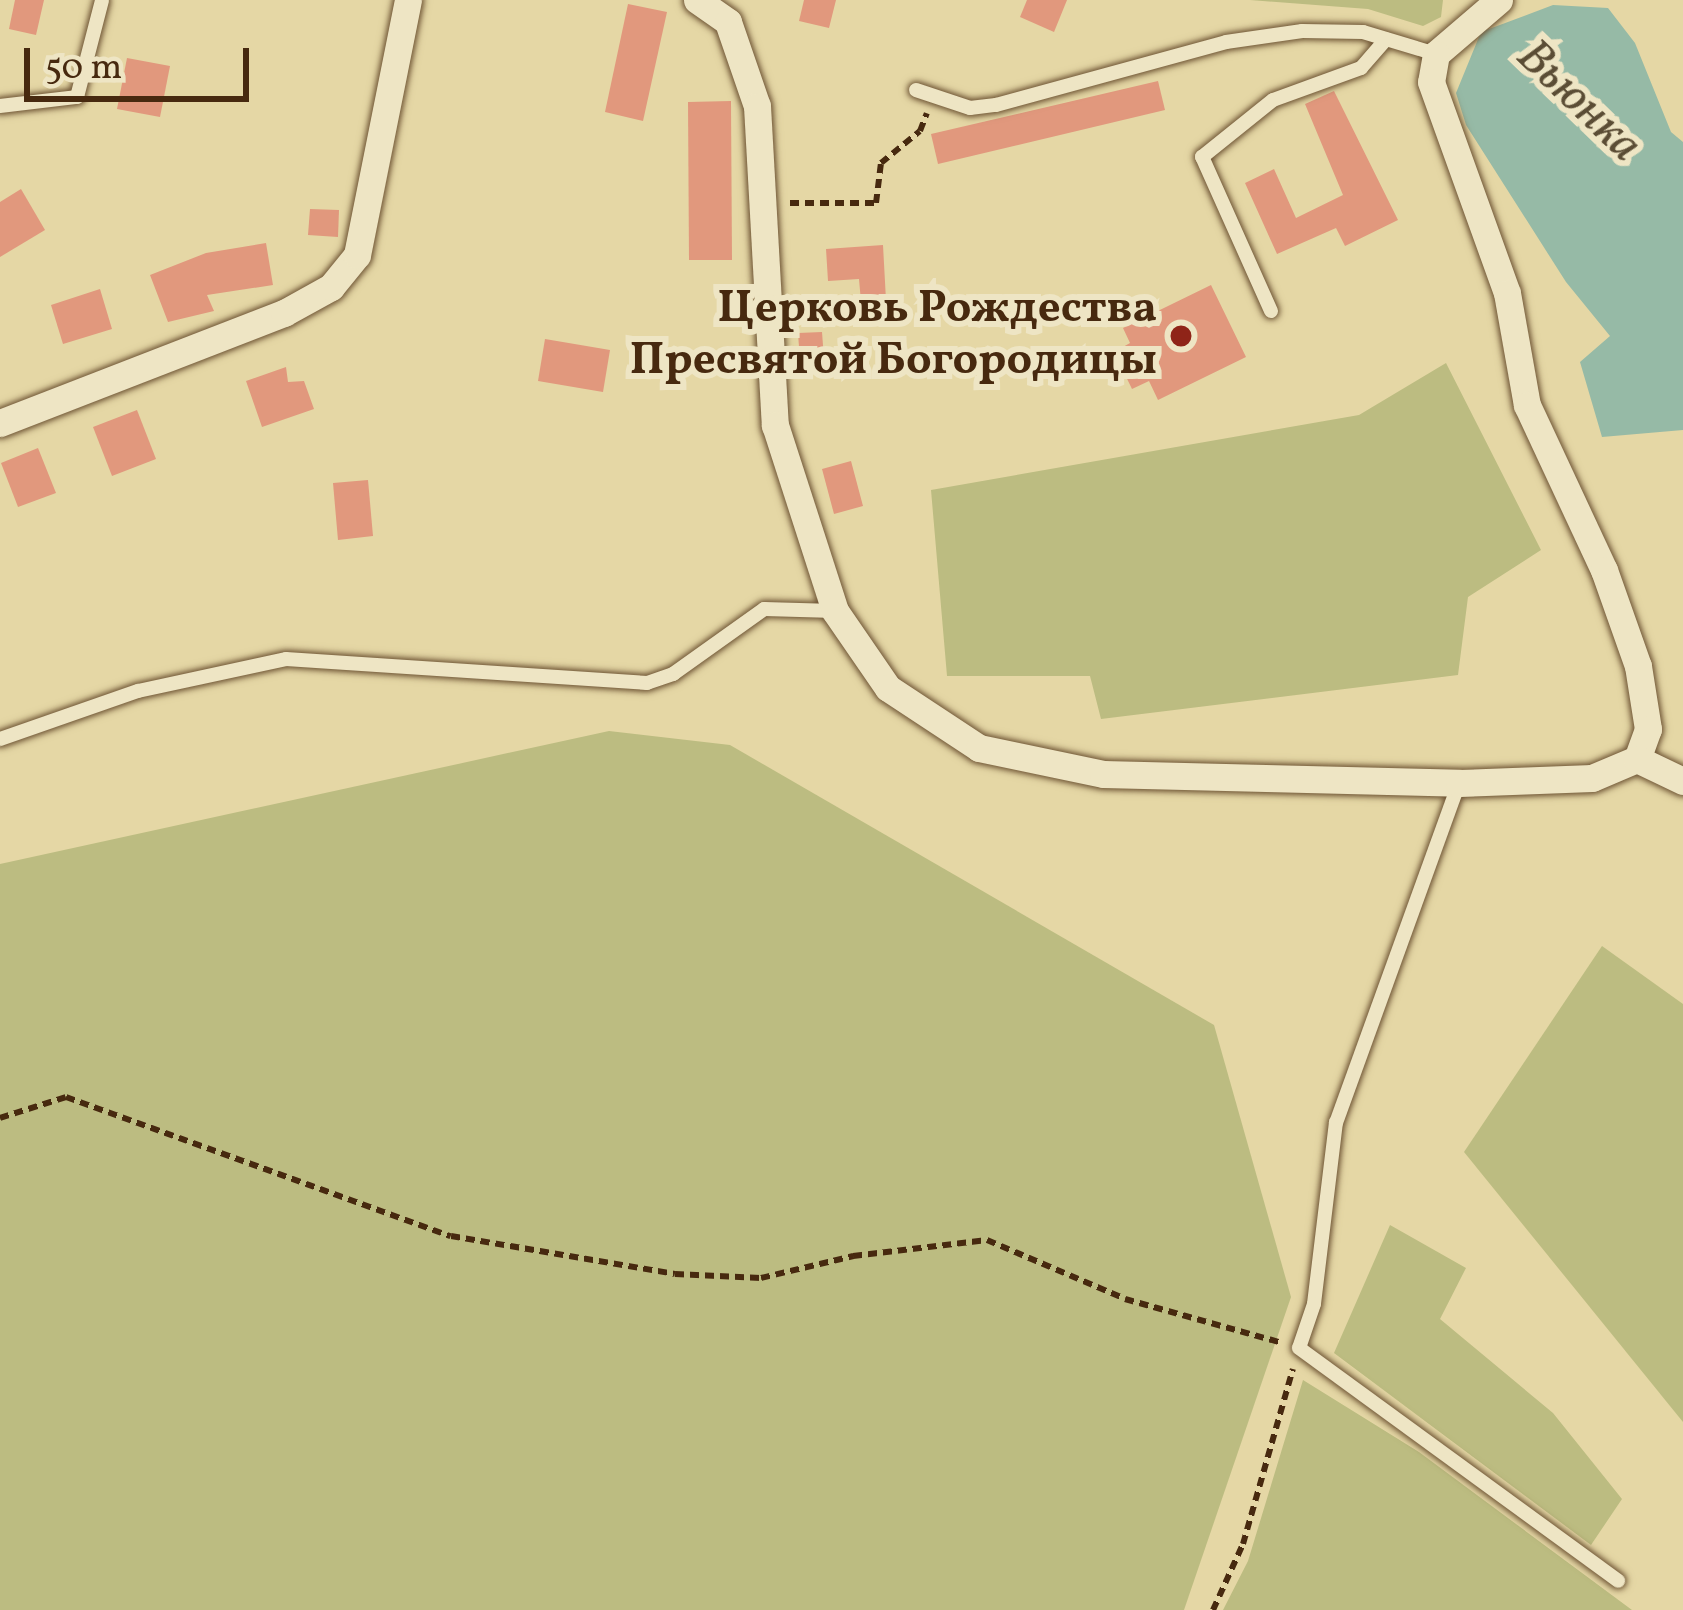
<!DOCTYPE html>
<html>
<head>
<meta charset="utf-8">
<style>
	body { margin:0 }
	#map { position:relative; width:1683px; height:1610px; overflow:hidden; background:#e5d7a5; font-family:Vollkorn,serif }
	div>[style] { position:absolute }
	.green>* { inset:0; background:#bcbc81 }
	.water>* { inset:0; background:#96baa6 }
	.building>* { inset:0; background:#e1987d }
	.path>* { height:6px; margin-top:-3px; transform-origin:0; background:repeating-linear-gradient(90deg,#47290f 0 9px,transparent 0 15px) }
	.roads { filter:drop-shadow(0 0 3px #6e5434) drop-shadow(0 0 3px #6e5434) }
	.service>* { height:14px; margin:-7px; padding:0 7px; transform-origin:7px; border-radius:7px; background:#eee5c4 }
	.minor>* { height:27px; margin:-13.5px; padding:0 13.5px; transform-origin:13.5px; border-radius:13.5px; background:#eee5c4 }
	.dots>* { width:33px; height:33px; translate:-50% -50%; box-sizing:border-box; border:6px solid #eee5c4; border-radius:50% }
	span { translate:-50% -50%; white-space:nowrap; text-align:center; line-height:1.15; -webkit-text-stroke:12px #eee5c4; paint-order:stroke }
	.poi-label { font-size:45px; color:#47290f; font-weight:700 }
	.right { translate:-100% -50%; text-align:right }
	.water-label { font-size:48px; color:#5b4d35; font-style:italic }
	.scale { position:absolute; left:24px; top:48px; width:225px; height:54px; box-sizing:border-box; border:6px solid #47290f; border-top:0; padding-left:15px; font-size:36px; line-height:42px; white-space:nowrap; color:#47290f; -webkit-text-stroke:9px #eee5c4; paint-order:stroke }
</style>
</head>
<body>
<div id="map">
	<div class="green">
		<div style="clip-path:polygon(1250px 0,1443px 0,1441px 17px,1423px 26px,1368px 9px)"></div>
		<div style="clip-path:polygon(1446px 363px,1541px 550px,1468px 597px,1458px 675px,1101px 719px,1090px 676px,947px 676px,931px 490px,1359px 415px)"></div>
		<div style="clip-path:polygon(609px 731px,730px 745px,1214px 1025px,1291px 1297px,1184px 1610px,0 1610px,0 864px)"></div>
		<div style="clip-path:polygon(1602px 946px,1683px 1004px,1683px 1422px,1464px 1152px)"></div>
		<div style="clip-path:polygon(1390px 1225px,1466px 1268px,1440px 1319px,1553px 1413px,1622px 1499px,1591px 1545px,1334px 1353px)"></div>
		<div style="clip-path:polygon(1303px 1380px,1419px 1452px,1632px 1610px,1223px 1610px,1248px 1561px)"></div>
	</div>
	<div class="water">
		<div style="clip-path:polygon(1553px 5px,1608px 8px,1635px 43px,1671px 132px,1683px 142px,1683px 430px,1602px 437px,1580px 362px,1610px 336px,1566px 282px,1466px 125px,1456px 93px,1481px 32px)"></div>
	</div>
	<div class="building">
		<div style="clip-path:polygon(15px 0,44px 0,36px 35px,9px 29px)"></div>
		<div style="clip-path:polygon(804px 0,836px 0,829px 28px,799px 21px)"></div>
		<div style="clip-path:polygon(1027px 0,1067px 0,1054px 32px,1020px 17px)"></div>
		<div style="clip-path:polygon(628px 4px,667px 12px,643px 121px,605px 112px)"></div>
		<div style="clip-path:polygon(127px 58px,170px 66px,160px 117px,117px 109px)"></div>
		<div style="clip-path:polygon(1158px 81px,1165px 110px,938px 164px,931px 134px)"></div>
		<div style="clip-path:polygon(1334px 91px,1398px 220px,1345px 246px,1336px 228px,1277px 254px,1245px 183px,1274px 169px,1296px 218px,1343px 195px,1305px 104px)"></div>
		<div style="clip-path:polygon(731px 101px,732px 260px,689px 260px,688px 102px)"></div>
		<div style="clip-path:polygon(21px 189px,45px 230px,0 257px,0 202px)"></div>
		<div style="clip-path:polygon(310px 209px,339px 210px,338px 237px,308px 235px)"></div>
		<div style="clip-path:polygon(266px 243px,273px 285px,207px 295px,214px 311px,168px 322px,150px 275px,206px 253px)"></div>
		<div style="clip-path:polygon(883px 245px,886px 300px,861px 302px,859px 279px,828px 281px,826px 249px)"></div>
		<div style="clip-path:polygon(1211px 285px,1246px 357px,1158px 400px,1149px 381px,1132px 389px,1114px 352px,1130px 343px,1123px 328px)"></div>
		<div style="clip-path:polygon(100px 289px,112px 329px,63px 344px,51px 305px)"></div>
		<div style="clip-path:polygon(822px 332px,824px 359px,800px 361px,798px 333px)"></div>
		<div style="clip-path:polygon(545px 339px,610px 350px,603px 392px,538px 381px)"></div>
		<div style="clip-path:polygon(286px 367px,288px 382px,304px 381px,314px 409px,262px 427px,246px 381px)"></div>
		<div style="clip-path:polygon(137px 410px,156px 459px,112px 476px,93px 427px)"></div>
		<div style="clip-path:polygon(38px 448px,56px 493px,18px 507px,1px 463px)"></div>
		<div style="clip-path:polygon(851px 461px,863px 506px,834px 514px,822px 469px)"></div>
		<div style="clip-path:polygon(368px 480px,373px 536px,338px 540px,333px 483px)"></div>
	</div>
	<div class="path">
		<div style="left:790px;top:203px;width:86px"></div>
		<div style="left:876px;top:203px;width:40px;rotate:-82.9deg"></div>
		<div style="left:881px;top:163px;width:50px;rotate:-39.4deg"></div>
		<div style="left:920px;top:131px;width:19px;rotate:-69deg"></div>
		<div style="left:0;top:1118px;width:69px;rotate:-17.7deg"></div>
		<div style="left:66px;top:1097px;width:409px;rotate:19.9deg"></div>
		<div style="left:451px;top:1236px;width:227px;rotate:9.6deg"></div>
		<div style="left:675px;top:1274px;width:86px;rotate:2.7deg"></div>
		<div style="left:761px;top:1278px;width:95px;rotate:-13.4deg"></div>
		<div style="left:853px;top:1256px;width:135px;rotate:-6.8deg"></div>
		<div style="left:987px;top:1240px;width:150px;rotate:23.1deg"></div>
		<div style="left:1125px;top:1299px;width:160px;rotate:15.6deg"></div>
		<div style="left:1213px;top:1610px;width:72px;rotate:-65.6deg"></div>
		<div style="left:1243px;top:1544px;width:182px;rotate:-74.1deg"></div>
	</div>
	<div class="roads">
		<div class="service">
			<div style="left:916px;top:90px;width:57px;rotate:18.4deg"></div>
			<div style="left:970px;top:108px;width:26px;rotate:-7deg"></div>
			<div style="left:996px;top:105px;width:238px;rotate:-15.3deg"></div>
			<div style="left:1226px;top:42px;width:77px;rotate:-8.2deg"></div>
			<div style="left:1302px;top:31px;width:61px;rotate:0.9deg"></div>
			<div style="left:1363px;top:32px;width:76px;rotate:16.8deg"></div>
			<div style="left:0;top:106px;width:78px;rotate:-6.7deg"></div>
			<div style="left:77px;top:97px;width:100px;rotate:-75.5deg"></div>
			<div style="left:1271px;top:311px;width:169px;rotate:-114.1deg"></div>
			<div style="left:1202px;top:157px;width:91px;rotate:-38.8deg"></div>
			<div style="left:1273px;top:100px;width:94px;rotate:-20deg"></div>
			<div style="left:1361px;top:68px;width:38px;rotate:-49deg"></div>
			<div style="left:0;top:739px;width:146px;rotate:-19.2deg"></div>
			<div style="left:138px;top:691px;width:151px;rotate:-12.2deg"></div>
			<div style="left:286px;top:659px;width:362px;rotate:3.8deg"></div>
			<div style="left:647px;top:683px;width:28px;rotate:-19deg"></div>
			<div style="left:673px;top:674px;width:112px;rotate:-35.5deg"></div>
			<div style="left:764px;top:609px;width:71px;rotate:1.6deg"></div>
			<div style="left:1459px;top:783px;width:361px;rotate:109.9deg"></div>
			<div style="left:1336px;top:1122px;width:183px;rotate:96.9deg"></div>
			<div style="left:1314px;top:1304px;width:46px;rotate:108.8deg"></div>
			<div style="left:1299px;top:1348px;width:395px;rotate:36.1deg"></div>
		</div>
		<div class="minor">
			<div style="left:697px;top:0;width:38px;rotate:35deg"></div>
			<div style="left:728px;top:22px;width:89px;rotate:71deg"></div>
			<div style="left:757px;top:106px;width:320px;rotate:86.8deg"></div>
			<div style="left:775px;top:425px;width:195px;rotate:72.1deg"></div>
			<div style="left:835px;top:611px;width:93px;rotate:55.5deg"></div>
			<div style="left:888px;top:688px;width:109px;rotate:33.4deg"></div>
			<div style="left:979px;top:748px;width:127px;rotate:11.8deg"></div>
			<div style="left:1103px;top:774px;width:356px;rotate:1.4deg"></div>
			<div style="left:1459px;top:783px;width:133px;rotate:-2.2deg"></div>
			<div style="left:1592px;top:778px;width:49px;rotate:-22.9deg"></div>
			<div style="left:1499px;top:0;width:83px;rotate:139.4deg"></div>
			<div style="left:1436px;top:54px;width:28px;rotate:100deg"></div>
			<div style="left:1431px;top:82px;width:224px;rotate:70.2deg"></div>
			<div style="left:1507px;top:293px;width:114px;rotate:79.9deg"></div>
			<div style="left:1527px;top:405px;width:182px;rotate:65deg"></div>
			<div style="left:1604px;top:570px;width:102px;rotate:70.5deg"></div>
			<div style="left:1638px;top:666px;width:64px;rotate:81deg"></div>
			<div style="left:1648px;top:729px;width:32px;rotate:110deg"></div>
			<div style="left:0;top:423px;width:305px;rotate:-21.2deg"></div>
			<div style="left:284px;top:313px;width:54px;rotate:-29deg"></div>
			<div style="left:331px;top:287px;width:41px;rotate:-50.9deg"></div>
			<div style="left:357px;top:255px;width:260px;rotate:-78.7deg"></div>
			<div style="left:1637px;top:759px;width:51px;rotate:25.6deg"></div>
		</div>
	</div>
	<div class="dots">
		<div style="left:1181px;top:336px;background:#8f2418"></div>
	</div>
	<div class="poi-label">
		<span class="right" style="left:1157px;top:336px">Церковь Рождества<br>Пресвятой Богородицы</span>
	</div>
	<div class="water-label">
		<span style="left:1578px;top:102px;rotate:44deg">Вьюнка</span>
	</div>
	<div class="scale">50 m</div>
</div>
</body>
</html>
